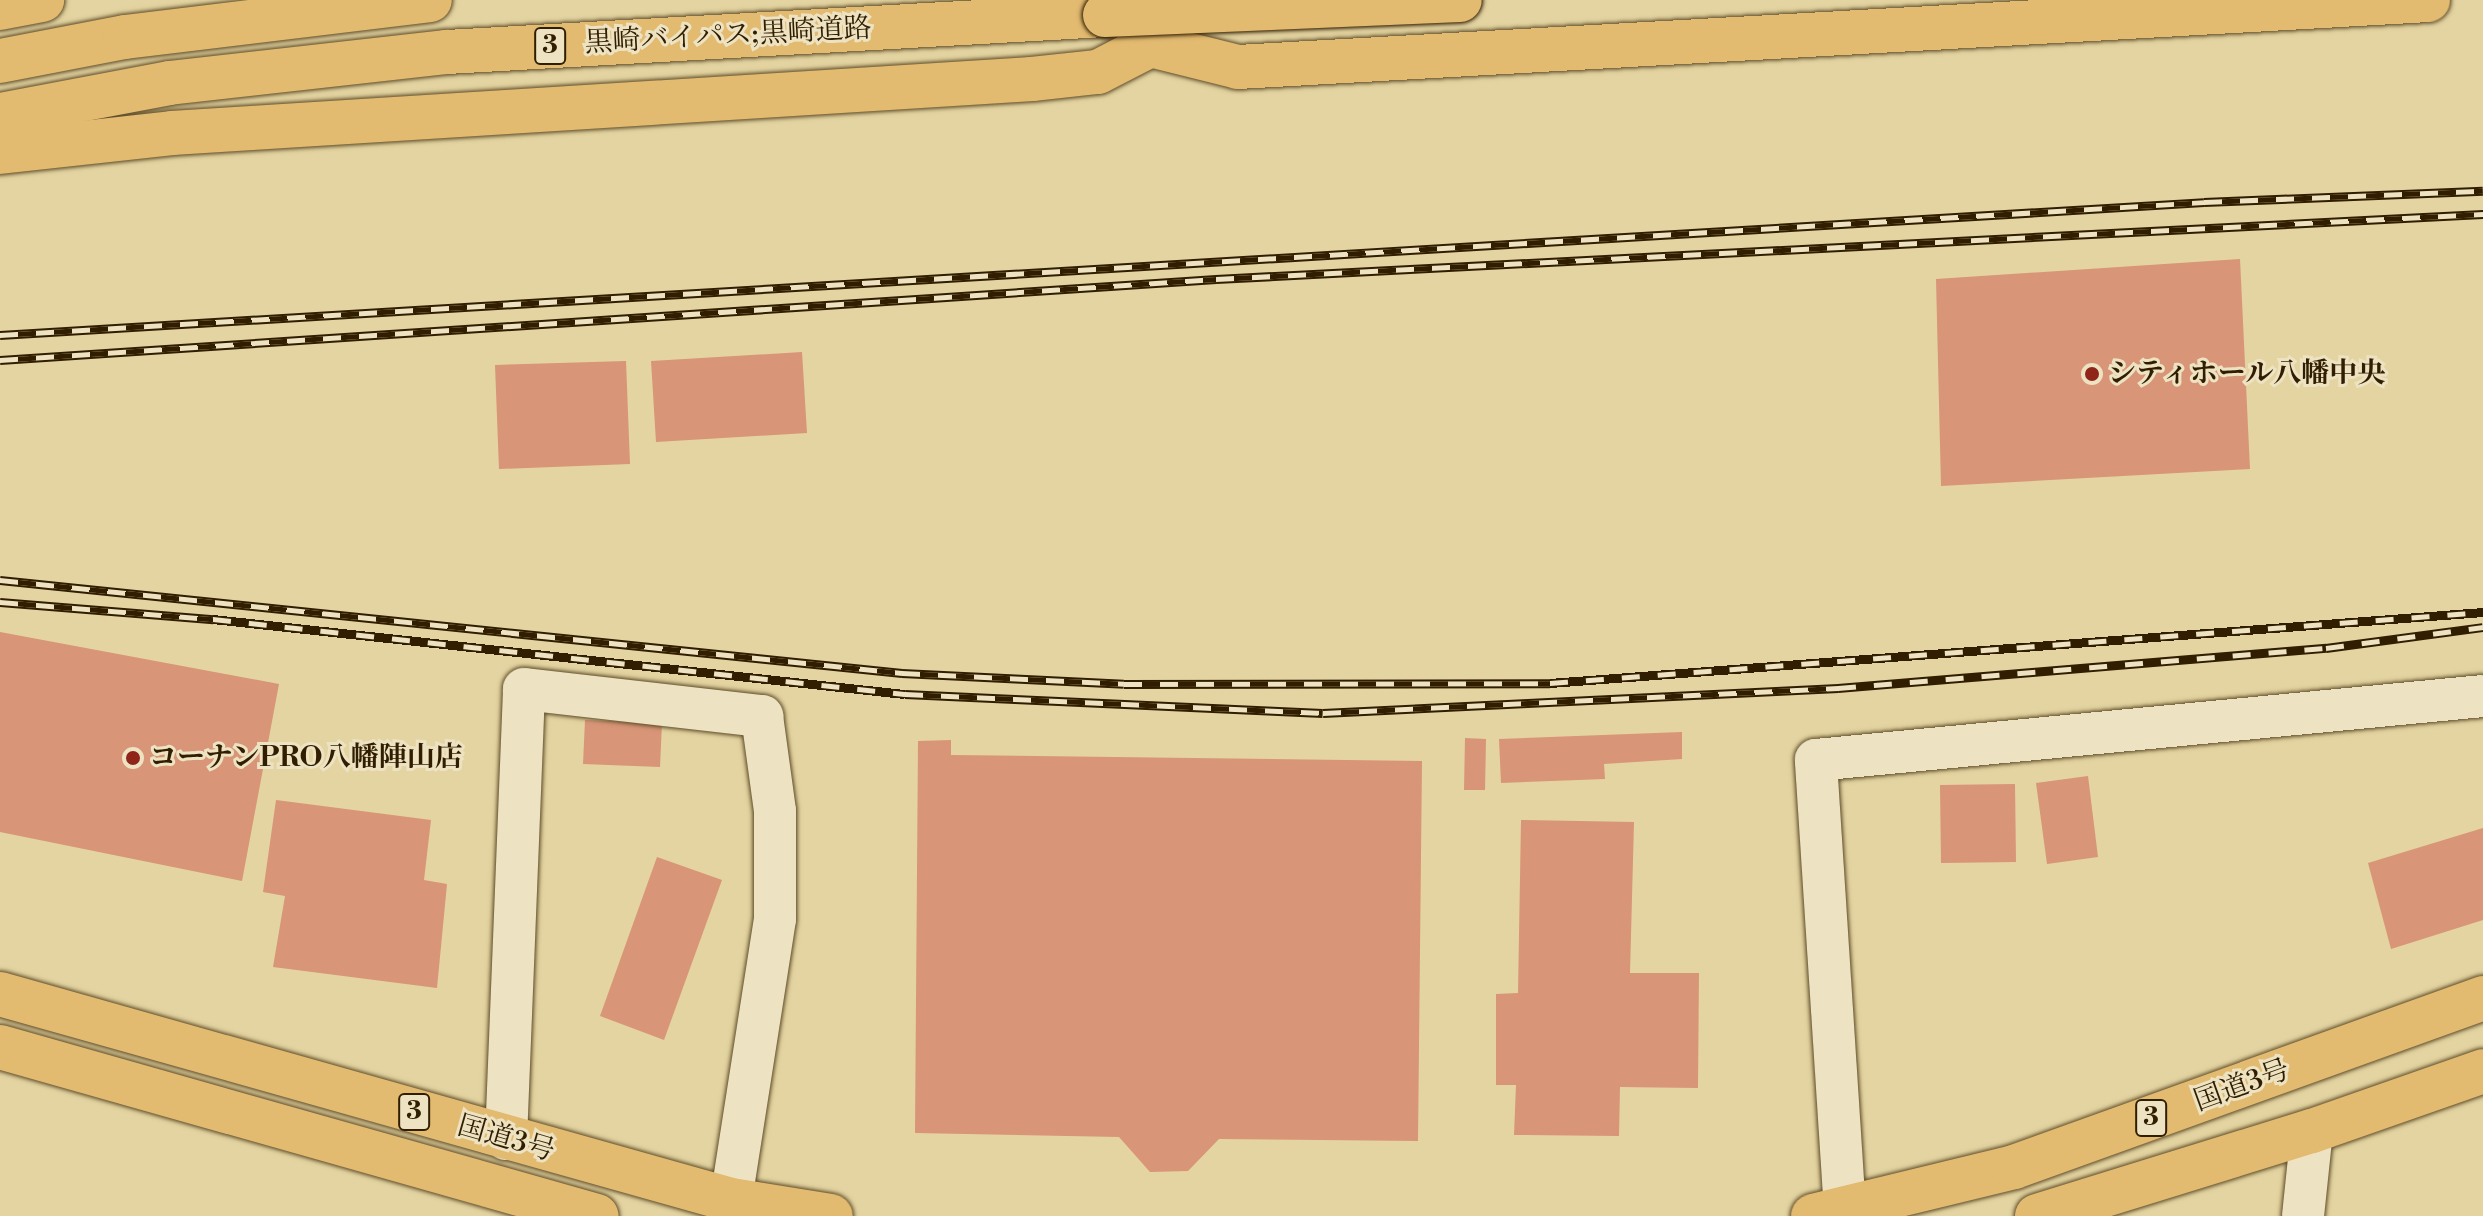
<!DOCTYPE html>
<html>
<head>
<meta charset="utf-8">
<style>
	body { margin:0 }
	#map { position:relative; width:2483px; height:1216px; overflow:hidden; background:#e4d4a1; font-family:"Libre Bodoni","Noto Serif JP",serif }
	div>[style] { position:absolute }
	.building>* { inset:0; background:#d89577 }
	.roads { filter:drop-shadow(0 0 2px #5e4c28) drop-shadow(0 0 2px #5e4c28) }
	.minor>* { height:42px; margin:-21px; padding:0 21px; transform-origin:21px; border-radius:21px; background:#ede3c2 }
	.highway>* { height:44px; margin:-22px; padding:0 22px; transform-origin:22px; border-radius:22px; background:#e2ba70 }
	.rail>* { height:9px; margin-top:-4.5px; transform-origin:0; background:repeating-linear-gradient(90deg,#ede3c2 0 18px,#311e00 0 36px); box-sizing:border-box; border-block:2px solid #311e00 }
	.bridges { filter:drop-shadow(0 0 2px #311e00) drop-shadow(0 0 2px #311e00) }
	.highway-bridge>* { height:44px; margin:-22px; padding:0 22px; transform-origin:22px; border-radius:22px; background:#e2ba70 }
	.dots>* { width:22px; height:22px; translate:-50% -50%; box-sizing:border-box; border:4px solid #ede3c2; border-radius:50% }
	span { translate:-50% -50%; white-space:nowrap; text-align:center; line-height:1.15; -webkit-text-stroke:6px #ede3c2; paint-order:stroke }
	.shield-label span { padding:2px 6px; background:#ede3c2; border:2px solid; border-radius:6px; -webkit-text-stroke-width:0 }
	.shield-label { font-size:26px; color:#311e00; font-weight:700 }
	.street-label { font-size:28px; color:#311e00 }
	.poi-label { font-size:28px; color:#311e00; font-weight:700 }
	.left { translate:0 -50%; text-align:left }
</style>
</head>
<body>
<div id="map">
	<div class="building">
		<div style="clip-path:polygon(2240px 259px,2250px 469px,1941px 486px,1936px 279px)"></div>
		<div style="clip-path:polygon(802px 352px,807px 433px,656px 442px,651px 361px)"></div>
		<div style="clip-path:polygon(626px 361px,630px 464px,499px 469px,495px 365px)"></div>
		<div style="clip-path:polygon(0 632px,279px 684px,242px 881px,0 832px)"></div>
		<div style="clip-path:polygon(585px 720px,662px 723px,660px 767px,583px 764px)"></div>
		<div style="clip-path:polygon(1682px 732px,1682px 759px,1604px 764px,1605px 779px,1501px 783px,1499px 739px)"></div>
		<div style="clip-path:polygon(1465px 738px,1486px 739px,1485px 790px,1464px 790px)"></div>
		<div style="clip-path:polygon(951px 740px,951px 755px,1422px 761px,1418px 1141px,1219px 1139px,1188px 1171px,1150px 1172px,1119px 1137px,915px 1133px,918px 741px)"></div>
		<div style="clip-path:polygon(2088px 776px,2098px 857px,2047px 864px,2036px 783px)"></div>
		<div style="clip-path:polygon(2015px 784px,2016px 862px,1941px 863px,1940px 785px)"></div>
		<div style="clip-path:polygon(276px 800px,431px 820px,424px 880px,447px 884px,437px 988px,273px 967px,285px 896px,263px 892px)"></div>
		<div style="clip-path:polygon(1521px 820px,1634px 822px,1630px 973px,1699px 973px,1698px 1088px,1620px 1087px,1619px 1136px,1514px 1135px,1516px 1085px,1496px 1085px,1496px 994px,1518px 993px)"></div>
		<div style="clip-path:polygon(2483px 828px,2483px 920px,2391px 949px,2368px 863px)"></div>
		<div style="clip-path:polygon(657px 857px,722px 880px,664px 1040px,600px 1016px)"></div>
	</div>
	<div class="roads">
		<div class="minor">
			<div style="left:506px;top:1139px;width:450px;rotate:-87.7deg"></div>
			<div style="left:524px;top:689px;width:240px;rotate:6.5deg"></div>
			<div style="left:762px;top:716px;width:96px;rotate:82.2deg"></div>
			<div style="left:775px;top:811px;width:108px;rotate:90deg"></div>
			<div style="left:775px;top:919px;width:284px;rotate:98.9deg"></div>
			<div style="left:1845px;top:1211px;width:452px;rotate:-93.7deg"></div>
			<div style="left:1816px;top:760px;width:670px;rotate:-5.48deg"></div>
			<div style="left:2303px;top:1216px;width:85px;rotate:-84deg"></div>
		</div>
		<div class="highway">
			<div style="left:0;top:8px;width:43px;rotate:-10.8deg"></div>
			<div style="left:0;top:61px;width:127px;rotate:-10.9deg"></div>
			<div style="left:125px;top:37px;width:307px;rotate:-6.9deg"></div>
			<div style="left:0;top:115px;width:172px;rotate:-10.7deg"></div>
			<div style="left:169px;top:83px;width:280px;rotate:-6.4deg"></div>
			<div style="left:447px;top:52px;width:659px;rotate:-3.22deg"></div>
			<div style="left:0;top:152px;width:173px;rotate:-6.3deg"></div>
			<div style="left:172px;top:133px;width:862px;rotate:-3.59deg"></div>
			<div style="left:1032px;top:79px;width:66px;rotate:-6.1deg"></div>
			<div style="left:1098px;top:72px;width:59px;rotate:-27.4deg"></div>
			<div style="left:1150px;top:45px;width:91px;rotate:14deg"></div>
			<div style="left:1238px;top:67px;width:1192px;rotate:-3.22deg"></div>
			<div style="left:0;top:994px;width:759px;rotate:15.74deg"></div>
			<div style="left:731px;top:1200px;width:101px;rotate:9.1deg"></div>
			<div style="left:0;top:1047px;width:620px;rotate:15.81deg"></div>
			<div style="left:1813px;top:1216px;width:207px;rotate:-13.7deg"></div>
			<div style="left:2014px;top:1167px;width:499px;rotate:-19.8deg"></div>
			<div style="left:2037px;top:1216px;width:288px;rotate:-17.2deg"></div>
			<div style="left:2312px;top:1131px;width:181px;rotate:-19.3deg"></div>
		</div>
	</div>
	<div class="rail">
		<div style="left:0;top:335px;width:2208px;rotate:-3.45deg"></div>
		<div style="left:2204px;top:202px;width:279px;rotate:-2.3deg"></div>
		<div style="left:0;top:360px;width:1219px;rotate:-3.81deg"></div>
		<div style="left:1216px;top:279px;width:1269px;rotate:-2.94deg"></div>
		<div style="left:0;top:580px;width:907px;rotate:5.89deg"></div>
		<div style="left:902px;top:673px;width:222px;rotate:2.8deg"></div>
		<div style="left:1124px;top:684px;width:426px;rotate:-0.1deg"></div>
		<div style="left:1550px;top:683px;width:936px;rotate:-4.35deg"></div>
		<div style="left:0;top:602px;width:214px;rotate:4.6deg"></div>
		<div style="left:213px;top:619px;width:696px;rotate:6.19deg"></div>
		<div style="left:905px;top:694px;width:418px;rotate:2.6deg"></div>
		<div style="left:1323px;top:713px;width:516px;rotate:-2.78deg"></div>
		<div style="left:1838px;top:688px;width:490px;rotate:-4.7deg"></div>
		<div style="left:2326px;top:648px;width:158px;rotate:-7.6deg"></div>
	</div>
	<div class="bridges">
		<div class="highway-bridge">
			<div style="left:1105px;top:15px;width:355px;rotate:-2.4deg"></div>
		</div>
	</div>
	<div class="dots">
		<div style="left:2092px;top:374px;background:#8f2418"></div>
		<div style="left:133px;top:758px;background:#8f2418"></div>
	</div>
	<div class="shield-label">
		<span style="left:550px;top:46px">3</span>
		<span style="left:414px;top:1112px">3</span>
		<span style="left:2151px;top:1118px">3</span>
	</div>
	<div class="street-label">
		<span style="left:728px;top:36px;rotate:-3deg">黒崎バイパス;黒崎道路</span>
		<span style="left:2242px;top:1086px;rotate:-20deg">国道3号</span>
		<span style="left:506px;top:1139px;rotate:16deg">国道3号</span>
	</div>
	<div class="poi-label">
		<span class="left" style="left:2108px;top:374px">シティホール八幡中央</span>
		<span class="left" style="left:149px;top:758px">コーナンPRO八幡陣山店</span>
	</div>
</div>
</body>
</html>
